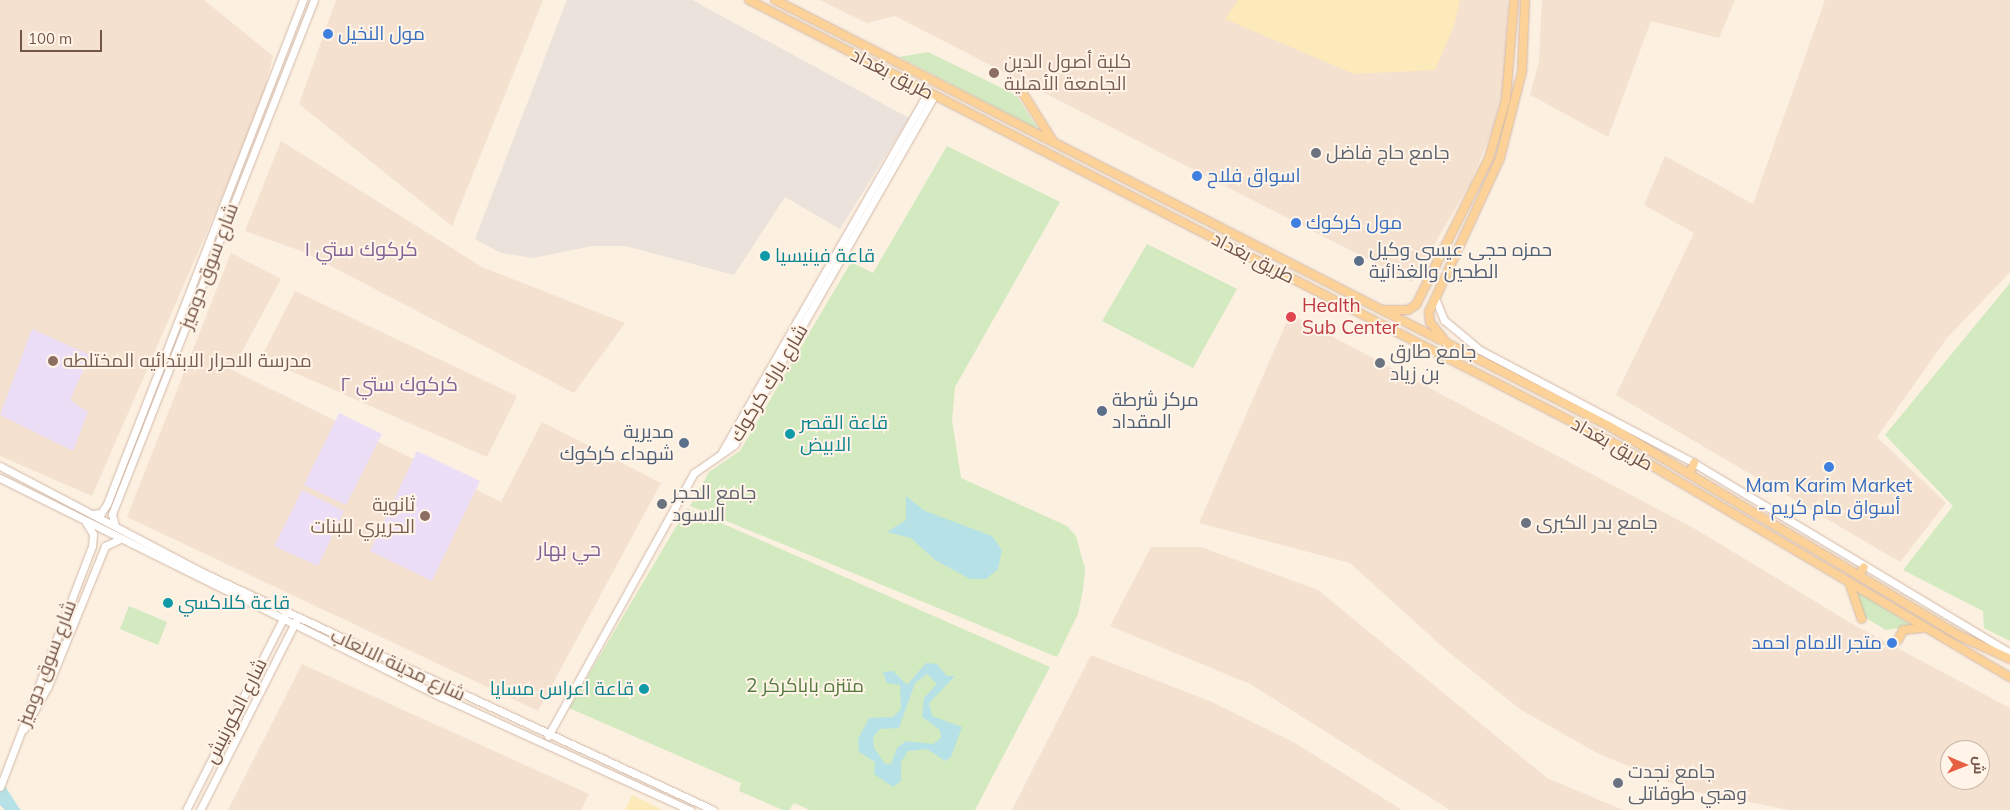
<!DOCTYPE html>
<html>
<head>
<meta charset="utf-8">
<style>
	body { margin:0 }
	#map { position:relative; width:2010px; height:810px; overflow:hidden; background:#fcf0e1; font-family:Mulish,Cairo,sans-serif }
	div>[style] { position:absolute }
	.residential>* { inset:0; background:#f4e1cf }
	.industrial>* { inset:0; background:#ebe2dc }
	.education>* { inset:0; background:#eddef8 }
	.green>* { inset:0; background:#d3e9c0 }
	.sand>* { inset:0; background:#fceabb }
	.water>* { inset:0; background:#b6e1e6 }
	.roads { filter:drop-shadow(0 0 1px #d2b8a8) drop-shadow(0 0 1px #d2b8a8) }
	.secondary>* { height:7px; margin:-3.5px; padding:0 3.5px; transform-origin:3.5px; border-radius:3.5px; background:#fff }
	.primary>* { height:8px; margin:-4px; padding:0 4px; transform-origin:4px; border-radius:4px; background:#fcd298 }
	.dots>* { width:14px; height:14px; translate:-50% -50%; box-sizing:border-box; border:2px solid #fff4e7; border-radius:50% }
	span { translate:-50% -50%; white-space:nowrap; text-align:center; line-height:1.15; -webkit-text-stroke:4px #fff4e7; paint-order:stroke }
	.shop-label { font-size:19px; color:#366cbe }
	.left { translate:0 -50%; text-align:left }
	.right { translate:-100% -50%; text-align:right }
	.education-label { font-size:19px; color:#785e54 }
	.street-label { font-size:19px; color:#735548 }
	.worship-label { font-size:19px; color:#5b616d }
	.service-label { font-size:19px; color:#4e5e75 }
	.culture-label { font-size:19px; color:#0d838f }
	.health-label { font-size:19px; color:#be3a42 }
	.park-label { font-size:19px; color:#547940 }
	.neighbourhood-label { font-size:20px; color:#836397 }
	.north { position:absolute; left:1940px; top:740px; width:50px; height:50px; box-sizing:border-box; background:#fff4e7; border:1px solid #c7b4a7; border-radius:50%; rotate:91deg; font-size:14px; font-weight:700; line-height:20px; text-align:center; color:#735548 }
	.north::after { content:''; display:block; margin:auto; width:18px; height:22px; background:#e86044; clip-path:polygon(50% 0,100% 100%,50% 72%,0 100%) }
	.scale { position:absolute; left:20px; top:30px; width:82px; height:22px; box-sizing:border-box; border:2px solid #735548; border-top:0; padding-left:6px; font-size:15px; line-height:18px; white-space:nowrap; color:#735548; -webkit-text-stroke:4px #fff4e7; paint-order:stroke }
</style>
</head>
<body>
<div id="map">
	<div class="residential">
		<div style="clip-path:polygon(0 0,204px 0,273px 56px,259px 112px,92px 496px,0 456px)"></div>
		<div style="clip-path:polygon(336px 0,543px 0,452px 226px,299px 104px)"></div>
		<div style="clip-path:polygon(820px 0,1508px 0,1504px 88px,1491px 134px,1470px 184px,1412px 282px,895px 16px,867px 23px)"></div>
		<div style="clip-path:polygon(1542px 0,1735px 0,1719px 38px,1651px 21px,1608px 137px,1530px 95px,1539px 61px)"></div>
		<div style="clip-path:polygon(1825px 0,2010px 0,2010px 272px,1947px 338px,1877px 437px,1946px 503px,1900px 562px,1616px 395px,1694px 233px,1644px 205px,1665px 156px,1753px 204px)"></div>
		<div style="clip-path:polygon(281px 141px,482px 267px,625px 323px,574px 393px,304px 252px,245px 231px)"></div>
		<div style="clip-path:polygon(231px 253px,281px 279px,232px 370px,501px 502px,542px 422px,661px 483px,538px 711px,127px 517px)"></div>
		<div style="clip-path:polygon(295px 291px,517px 396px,487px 457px,261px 358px)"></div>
		<div style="clip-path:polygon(evenodd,1290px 314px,1697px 530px,1854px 625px,2010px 708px,2010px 810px,1790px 810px,1691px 791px,1601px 755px,1521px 710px,1446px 650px,1350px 563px,1199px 523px,1290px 314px,1950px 750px,1980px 750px,1980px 780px,1950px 780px,1950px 750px)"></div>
		<div style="clip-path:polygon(1151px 547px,1201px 547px,1318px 590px,1547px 778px,1623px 810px,1450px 810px,1250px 684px,1110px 626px)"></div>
		<div style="clip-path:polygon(1091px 655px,1212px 702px,1295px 743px,1402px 810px,1012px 810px)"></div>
		<div style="clip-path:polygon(302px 664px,589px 794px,581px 810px,228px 810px)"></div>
	</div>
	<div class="industrial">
		<div style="clip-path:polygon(567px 0,692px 0,909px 118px,840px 229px,785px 197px,734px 275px,626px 246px,592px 246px,533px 258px,501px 253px,475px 239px)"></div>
	</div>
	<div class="education">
		<div style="clip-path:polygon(32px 329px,90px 355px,70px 400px,88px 412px,73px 451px,0 415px)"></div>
		<div style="clip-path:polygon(339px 413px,382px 434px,346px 505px,304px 485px)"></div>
		<div style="clip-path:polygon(417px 451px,480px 481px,432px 581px,370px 551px)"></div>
		<div style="clip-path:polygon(302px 490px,344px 511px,318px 566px,274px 546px)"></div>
	</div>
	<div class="green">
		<div style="clip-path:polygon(928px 52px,1016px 95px,1039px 130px,899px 57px)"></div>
		<div style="clip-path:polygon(947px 146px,1060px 202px,955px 387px,952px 420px,961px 478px,1067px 526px,1076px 536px,1085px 569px,1083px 590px,1078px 614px,1057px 657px,690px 506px,709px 472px,740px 451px,851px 262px,873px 273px)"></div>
		<div style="clip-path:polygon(1147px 244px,1237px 289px,1193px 368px,1102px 321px)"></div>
		<div style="clip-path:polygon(2010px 283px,2010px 641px,1984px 628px,1983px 611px,1903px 570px,1953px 506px,1885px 435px)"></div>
		<div style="clip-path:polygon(687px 508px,1050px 667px,975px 810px,810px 810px,794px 803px,789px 810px,783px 810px,739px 791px,741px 783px,569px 708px)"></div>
		<div style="clip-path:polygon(1855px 590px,1913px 626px,1886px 630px,1864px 617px)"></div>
		<div style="clip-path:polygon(129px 606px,167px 622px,158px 645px,120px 629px)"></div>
	</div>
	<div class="sand">
		<div style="clip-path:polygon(1238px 0,1460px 0,1454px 26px,1435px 70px,1354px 74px,1225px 19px)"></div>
		<div style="clip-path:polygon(632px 795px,663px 810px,625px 810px)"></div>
	</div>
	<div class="water">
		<div style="clip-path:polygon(906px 496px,925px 511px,992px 536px,1002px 550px,998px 569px,986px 579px,970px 579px,935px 560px,911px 538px,887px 532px,906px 520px)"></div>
		<div style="clip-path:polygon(evenodd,926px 663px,937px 664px,947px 676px,955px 676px,929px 703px,932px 716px,962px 727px,951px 757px,945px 761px,927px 749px,908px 751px,901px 762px,901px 781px,893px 787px,874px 774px,875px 762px,859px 752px,858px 739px,869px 718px,893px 717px,901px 709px,900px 685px,887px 683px,883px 672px,893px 671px,907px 685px,926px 663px,927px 674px,937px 684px,924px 698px,922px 717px,940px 730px,941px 738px,933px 744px,906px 741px,897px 748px,891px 764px,885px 764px,874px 748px,873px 737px,880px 729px,899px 728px,915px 683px,927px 674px)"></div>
		<div style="clip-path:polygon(0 778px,19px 808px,21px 810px,5px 810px,0 805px)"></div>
	</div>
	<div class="roads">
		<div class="secondary">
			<div style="left:1435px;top:298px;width:24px;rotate:68deg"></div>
			<div style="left:1444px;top:320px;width:47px;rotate:39.8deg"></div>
			<div style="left:1480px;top:350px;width:242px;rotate:27.8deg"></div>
			<div style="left:1694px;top:463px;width:369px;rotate:31deg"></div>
			<div style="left:722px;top:452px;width:414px;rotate:-60.2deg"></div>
			<div style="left:0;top:466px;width:235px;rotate:27.7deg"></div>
			<div style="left:208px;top:575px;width:557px;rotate:24.95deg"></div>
			<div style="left:0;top:478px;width:493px;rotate:26.4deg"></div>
			<div style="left:442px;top:697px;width:273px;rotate:24.5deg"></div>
			<div style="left:92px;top:514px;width:9px;rotate:-6deg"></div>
			<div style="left:101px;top:513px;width:11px;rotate:-56deg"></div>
			<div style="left:107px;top:504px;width:541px;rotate:-68.75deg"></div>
			<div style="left:115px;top:526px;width:12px;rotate:-104deg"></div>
			<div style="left:112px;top:514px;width:552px;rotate:-68.55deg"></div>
			<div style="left:24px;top:729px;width:49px;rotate:-60.8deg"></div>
			<div style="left:48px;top:686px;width:151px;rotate:-67.8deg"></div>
			<div style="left:105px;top:546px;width:17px;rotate:-25deg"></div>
			<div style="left:548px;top:736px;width:301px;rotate:-61deg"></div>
			<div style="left:694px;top:473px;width:49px;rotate:-35deg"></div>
			<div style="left:734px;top:445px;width:402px;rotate:-60.2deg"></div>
			<div style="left:0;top:787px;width:258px;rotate:-69.1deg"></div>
			<div style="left:92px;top:546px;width:12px;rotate:-85deg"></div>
			<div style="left:93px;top:534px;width:13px;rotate:-122deg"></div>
			<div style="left:186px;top:810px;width:219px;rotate:-63.1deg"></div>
			<div style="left:200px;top:810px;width:212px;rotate:-63.1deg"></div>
		</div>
		<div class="primary">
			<div style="left:749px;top:0;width:978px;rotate:27.14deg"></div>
			<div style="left:1619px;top:446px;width:454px;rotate:30.6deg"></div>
			<div style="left:775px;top:0;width:936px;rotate:27.06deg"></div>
			<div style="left:1609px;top:426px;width:407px;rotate:30.9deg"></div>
			<div style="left:1958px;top:635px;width:57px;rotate:24.8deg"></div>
			<div style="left:1022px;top:92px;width:58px;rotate:57.7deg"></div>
			<div style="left:1384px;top:310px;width:24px"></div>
			<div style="left:1408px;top:310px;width:9px;rotate:-32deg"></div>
			<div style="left:1416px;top:305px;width:164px;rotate:-63.6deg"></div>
			<div style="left:1489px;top:158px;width:60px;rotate:-73.7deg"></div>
			<div style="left:1506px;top:100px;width:100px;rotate:-85.4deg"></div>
			<div style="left:1445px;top:341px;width:24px;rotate:-128deg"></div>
			<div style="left:1430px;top:322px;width:10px;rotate:-96deg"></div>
			<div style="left:1429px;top:312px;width:170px;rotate:-65.2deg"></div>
			<div style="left:1500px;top:158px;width:89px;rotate:-75.7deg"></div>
			<div style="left:1522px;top:72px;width:72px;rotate:-87.6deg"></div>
			<div style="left:1690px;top:472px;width:10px;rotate:-66deg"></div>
			<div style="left:1859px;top:575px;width:9px;rotate:-58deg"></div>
			<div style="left:1849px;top:582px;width:39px;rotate:71deg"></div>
			<div style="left:1898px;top:640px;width:11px;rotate:-63deg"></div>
			<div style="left:1903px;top:630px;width:19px;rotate:-6deg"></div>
		</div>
	</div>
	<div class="dots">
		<div style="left:328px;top:34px;background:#3f7fe0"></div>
		<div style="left:994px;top:73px;background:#8d6e63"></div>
		<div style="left:1316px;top:153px;background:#6b7280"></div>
		<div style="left:1197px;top:176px;background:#3f7fe0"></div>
		<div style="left:1296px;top:223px;background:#3f7fe0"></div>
		<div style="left:765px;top:256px;background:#0f9aa8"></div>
		<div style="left:1359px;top:261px;background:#5c6f8a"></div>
		<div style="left:1291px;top:317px;background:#e0444e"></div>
		<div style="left:53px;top:361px;background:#8d6e63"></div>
		<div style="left:1380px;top:363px;background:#6b7280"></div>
		<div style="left:1102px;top:411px;background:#5c6f8a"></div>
		<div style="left:790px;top:434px;background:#0f9aa8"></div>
		<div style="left:684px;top:443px;background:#5c6f8a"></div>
		<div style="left:1829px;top:467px;background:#3f7fe0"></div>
		<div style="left:662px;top:504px;background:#6b7280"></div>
		<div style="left:425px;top:516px;background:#8d6e63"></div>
		<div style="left:1526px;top:523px;background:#6b7280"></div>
		<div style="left:168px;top:603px;background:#0f9aa8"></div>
		<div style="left:1892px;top:643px;background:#3f7fe0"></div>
		<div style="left:644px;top:689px;background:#0f9aa8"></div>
		<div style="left:1618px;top:783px;background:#6b7280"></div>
	</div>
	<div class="shop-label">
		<span class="left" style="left:338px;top:34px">مول النخيل</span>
		<span class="left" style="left:1207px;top:176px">اسواق فلاح</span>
		<span class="left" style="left:1306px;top:223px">مول كركوك</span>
		<span style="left:1829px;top:497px">Mam Karim Market<br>- أسواق مام كريم</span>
		<span class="right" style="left:1882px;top:643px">متجر الامام احمد</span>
	</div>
	<div class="education-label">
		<span class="left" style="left:1004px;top:73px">كلية أصول الدين<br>الجامعة الأهلية</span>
		<span class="left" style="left:63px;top:361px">مدرسة الاحرار الابتدائيه المختلطه</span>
		<span class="right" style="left:415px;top:516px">ثانوية<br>الحريري للبنات</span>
	</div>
	<div class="street-label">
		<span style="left:892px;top:74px;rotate:27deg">طريق بغداد</span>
		<span style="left:1253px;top:258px;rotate:27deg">طريق بغداد</span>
		<span style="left:209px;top:266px;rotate:-69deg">شارع سوق دوميز</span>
		<span style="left:769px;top:383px;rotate:-59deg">شارع بارك كركوك</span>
		<span style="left:1612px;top:444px;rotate:29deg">طريق بغداد</span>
		<span style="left:47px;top:663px;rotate:-69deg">شارع سوق دوميز</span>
		<span style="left:398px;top:665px;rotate:25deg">شارع مدينة الالعاب</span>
		<span style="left:236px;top:711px;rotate:-63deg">شارع الكورنيش</span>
	</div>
	<div class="worship-label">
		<span class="left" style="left:1326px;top:153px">جامع حاج فاضل</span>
		<span class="left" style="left:1390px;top:363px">جامع طارق<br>بن زياد</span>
		<span class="left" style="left:672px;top:504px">جامع الحجر<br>الاسود</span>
		<span class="left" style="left:1536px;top:523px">جامع بدر الكبرى</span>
		<span class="left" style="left:1628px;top:783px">جامع نجدت<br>وهبي طوقاتلى</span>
	</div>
	<div class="service-label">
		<span class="left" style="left:1369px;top:261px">حمزه حجي عيسى وكيل<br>الطحين والغذائية</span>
		<span class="left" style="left:1112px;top:411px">مركز شرطة<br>المقداد</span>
		<span class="right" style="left:674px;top:443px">مديرية<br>شهداء كركوك</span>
	</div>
	<div class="culture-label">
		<span class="left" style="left:775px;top:256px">قاعة فينيسيا</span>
		<span class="left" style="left:800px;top:434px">قاعة القصر<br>الابيض</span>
		<span class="left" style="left:178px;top:603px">قاعة كلاكسي</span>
		<span class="right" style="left:634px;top:689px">قاعة اعراس مسايا</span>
	</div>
	<div class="health-label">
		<span class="left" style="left:1302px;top:317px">Health<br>Sub Center</span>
	</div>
	<div class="park-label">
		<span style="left:805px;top:686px">متنزه باباكركر 2</span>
	</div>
	<div class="neighbourhood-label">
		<span style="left:361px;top:248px">كركوك ستي ١</span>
		<span style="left:399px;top:383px">كركوك ستي ٢</span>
		<span style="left:569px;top:548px">حي بهار</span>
	</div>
	<div class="north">ش</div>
	<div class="scale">100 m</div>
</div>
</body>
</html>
